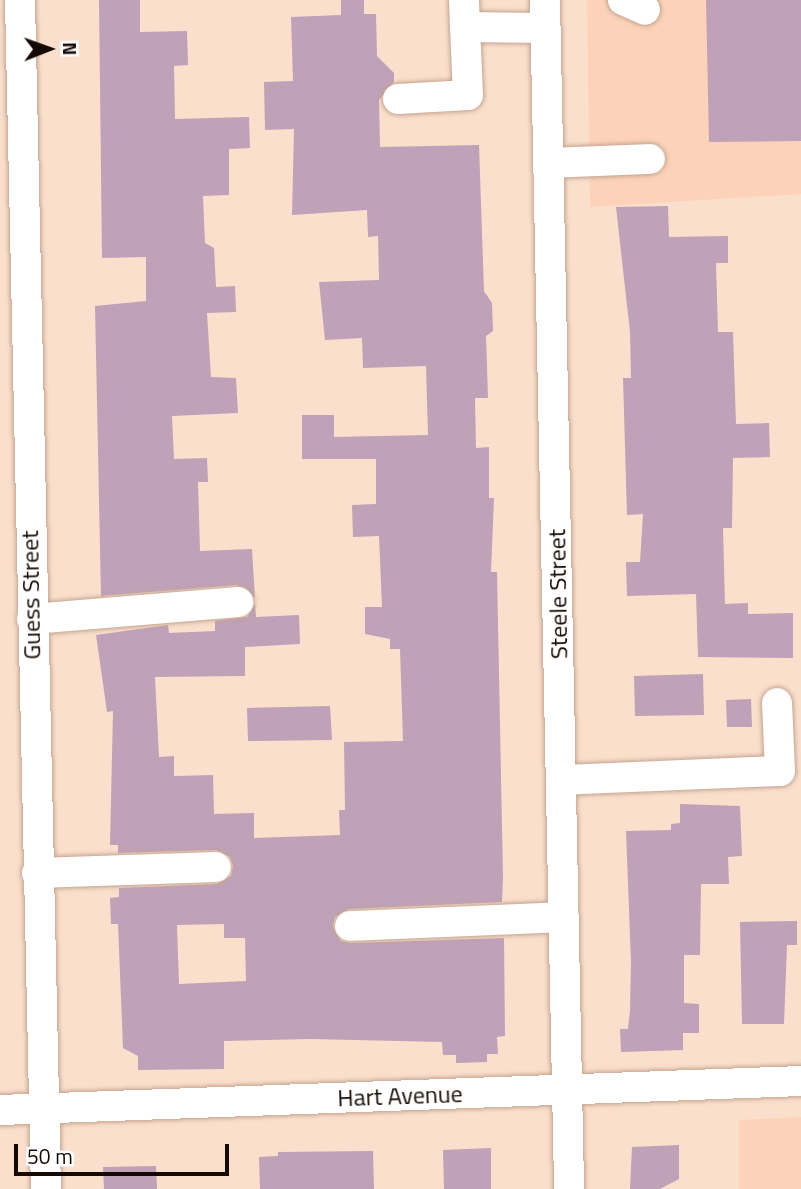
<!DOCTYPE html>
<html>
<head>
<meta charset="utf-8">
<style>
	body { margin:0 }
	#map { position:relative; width:801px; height:1189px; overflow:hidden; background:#fadfcd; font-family:"Titillium Web",sans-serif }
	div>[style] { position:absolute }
	.built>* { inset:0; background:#fcd3b8 }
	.building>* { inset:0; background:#bfa1b8 }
	.roads { filter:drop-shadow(0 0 2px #c4a48f) drop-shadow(0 0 2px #c4a48f) }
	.minor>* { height:30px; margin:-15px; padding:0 15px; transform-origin:15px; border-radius:15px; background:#fff }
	span { translate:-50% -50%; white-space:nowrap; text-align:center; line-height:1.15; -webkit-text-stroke:5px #fff; paint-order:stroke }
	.street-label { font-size:24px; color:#140903 }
	.north { position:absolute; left:14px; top:14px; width:70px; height:70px; -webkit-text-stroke:5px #fff; paint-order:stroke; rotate:89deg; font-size:19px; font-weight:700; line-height:28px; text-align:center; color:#140903 }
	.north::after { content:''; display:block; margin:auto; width:24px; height:32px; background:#140903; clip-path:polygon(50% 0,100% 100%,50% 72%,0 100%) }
	.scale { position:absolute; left:14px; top:1144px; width:215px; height:32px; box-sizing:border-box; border:4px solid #140903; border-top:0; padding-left:9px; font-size:21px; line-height:24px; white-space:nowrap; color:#140903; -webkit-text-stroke:5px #fff; paint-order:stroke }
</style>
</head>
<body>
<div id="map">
	<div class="built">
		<div style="clip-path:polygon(587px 0,801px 0,801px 194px,590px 207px)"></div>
		<div style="clip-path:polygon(801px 1117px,801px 1189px,739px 1189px,739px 1120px)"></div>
	</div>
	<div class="building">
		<div style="clip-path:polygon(99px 0,140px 0,140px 32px,187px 31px,188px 65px,174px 66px,175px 119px,249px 117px,250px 148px,229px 149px,229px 195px,203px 196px,205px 243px,214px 248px,216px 287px,235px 286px,236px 312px,207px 313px,211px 377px,236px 378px,238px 413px,172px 416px,174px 459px,207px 458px,208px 482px,198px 482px,200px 551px,252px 549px,255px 598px,237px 585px,101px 596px,95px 306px,146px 301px,146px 257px,102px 258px)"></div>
		<div style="clip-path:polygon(evenodd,341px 0,364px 0,364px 14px,376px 14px,377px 56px,394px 73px,394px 82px,379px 100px,380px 147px,479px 145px,484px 291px,492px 303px,493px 331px,486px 336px,488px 398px,475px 398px,476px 448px,489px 447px,489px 498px,494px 498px,491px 572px,497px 572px,503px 877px,502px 902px,349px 909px,335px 917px,333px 927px,341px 941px,351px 943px,504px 938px,505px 1036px,497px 1037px,498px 1054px,487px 1054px,487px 1062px,456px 1063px,456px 1055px,443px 1055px,442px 1042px,311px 1039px,224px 1041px,224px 1069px,138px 1070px,138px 1056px,123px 1048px,118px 924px,111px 924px,110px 898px,119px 897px,119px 888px,217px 884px,231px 876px,233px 866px,230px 857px,216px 850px,118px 853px,118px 845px,110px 845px,113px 711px,107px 712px,96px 635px,168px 625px,169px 633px,215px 631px,215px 621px,247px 617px,255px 604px,256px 617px,299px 615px,300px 644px,245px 647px,245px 676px,155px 677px,159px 757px,174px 756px,174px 776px,213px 775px,214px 814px,254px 813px,254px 838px,340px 835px,339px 810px,345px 810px,344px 742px,403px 741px,400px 649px,390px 649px,390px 639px,365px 634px,365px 607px,382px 607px,379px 536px,353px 537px,352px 505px,376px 504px,376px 459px,302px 459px,302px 415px,334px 415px,334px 437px,428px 435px,426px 366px,363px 368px,362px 338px,325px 340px,319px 282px,379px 280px,378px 236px,368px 237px,367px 210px,292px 215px,294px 129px,265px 130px,264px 82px,293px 81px,291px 17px,341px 15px,341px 0,224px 924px,224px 938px,245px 938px,246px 981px,179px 984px,177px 925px,224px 924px)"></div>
		<div style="clip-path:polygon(706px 0,801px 0,801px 141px,709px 142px)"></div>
		<div style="clip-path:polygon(668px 206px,669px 237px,728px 236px,728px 263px,716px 263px,718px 332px,733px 332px,736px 424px,769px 423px,770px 457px,733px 458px,732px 528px,723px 528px,725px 604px,748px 603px,748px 614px,793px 613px,793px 658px,698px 657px,696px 594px,627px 596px,626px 562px,640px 562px,643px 514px,627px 515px,623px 378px,631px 378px,630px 332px,616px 207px)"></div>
		<div style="clip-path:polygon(703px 674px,704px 715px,635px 716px,634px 676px)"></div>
		<div style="clip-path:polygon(751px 699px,752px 727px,727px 727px,726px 700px)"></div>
		<div style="clip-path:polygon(330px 706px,332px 740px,248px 741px,247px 708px)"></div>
		<div style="clip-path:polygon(680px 804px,740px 806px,742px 856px,728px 857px,729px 884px,701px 884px,700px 955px,684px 955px,684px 1003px,699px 1004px,699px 1033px,683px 1033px,683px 1050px,621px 1052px,620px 1029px,628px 1029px,630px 1011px,631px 962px,626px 831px,671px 830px,671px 824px,680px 823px)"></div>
		<div style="clip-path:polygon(797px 921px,797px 945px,787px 945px,784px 1024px,742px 1024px,740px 922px)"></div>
		<div style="clip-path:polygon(679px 1145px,679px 1179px,660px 1189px,630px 1189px,632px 1147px)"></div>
		<div style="clip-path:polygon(491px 1148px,491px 1189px,444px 1189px,443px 1150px)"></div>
		<div style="clip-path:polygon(373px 1151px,374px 1189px,260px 1189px,259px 1157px,278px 1156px,278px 1152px)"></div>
		<div style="clip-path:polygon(156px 1166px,157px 1189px,104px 1189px,103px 1167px)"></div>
	</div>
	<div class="roads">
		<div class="minor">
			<div style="left:20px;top:0;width:1189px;rotate:88.75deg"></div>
			<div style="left:464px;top:0;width:27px;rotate:88deg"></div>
			<div style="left:465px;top:27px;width:79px;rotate:0.7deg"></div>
			<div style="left:545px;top:0;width:1189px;rotate:88.84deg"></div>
			<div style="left:623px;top:0;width:24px;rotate:24deg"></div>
			<div style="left:398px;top:99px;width:70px;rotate:-3.3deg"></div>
			<div style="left:468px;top:95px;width:68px;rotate:-92.5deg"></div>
			<div style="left:550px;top:163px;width:100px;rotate:-2.3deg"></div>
			<div style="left:32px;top:619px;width:207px;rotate:-4.7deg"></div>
			<div style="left:561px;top:780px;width:219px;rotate:-2.4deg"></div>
			<div style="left:780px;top:771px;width:68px;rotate:-92.5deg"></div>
			<div style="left:37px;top:873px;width:179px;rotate:-1.9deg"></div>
			<div style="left:350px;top:926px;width:214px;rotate:-2.4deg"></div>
			<div style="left:0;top:1110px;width:802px;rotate:-2.07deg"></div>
		</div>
	</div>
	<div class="street-label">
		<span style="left:558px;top:594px;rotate:-91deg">Steele Street</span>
		<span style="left:31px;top:595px;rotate:-91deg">Guess Street</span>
		<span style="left:400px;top:1096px;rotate:-2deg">Hart Avenue</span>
	</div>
	<div class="north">N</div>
	<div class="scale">50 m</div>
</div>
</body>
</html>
